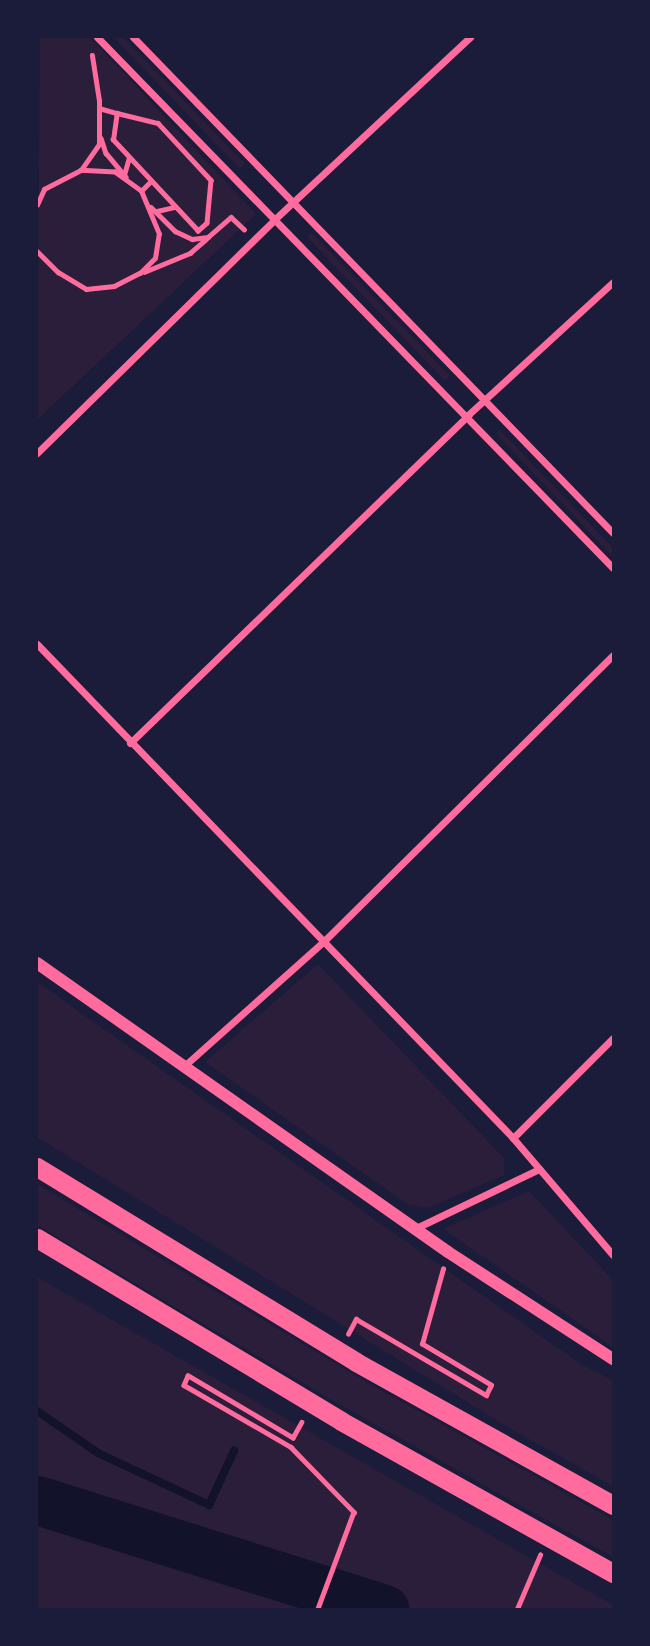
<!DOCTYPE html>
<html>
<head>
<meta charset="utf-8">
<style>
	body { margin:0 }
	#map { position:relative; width:650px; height:1646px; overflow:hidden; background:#1b1b3a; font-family:"Fira Sans Condensed",sans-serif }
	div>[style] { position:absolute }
	.green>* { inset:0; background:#2a1e3b }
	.stream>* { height:8px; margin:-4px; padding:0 4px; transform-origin:4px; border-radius:4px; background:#12122b }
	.river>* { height:49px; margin:-24.5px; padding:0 24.5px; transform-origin:24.5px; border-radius:24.5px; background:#12122b }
	.path>* { height:4.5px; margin:-2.25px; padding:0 2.25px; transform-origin:2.25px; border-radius:2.25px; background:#ff6b9d }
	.minor>* { height:7px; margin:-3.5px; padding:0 3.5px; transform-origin:3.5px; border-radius:3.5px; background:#ff6b9d }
	.tertiary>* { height:12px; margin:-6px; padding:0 6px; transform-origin:6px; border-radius:6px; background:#ff6b9d }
	.trunk>* { height:19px; margin:-9.5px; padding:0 9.5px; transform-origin:9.5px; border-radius:9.5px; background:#ff6b9d }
	span { translate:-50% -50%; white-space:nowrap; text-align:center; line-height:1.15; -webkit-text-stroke:6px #1b1b3a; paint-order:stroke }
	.frame { position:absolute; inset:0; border:38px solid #1b1b3a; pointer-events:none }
</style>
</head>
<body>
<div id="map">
	<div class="green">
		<div style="clip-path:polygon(40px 37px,90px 37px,256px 214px,37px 420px)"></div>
		<div style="clip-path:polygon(113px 37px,123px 37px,245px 164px,240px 169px)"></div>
		<div style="clip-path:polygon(311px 232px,450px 376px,445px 381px,307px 237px)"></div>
		<div style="clip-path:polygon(500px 430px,613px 548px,613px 557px,496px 434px)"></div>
		<div style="clip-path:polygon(318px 964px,504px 1158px,504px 1175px,428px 1208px,407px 1204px,205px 1062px)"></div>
		<div style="clip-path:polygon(37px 982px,579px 1363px,613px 1381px,613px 1486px,511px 1429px,37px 1137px)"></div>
		<div style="clip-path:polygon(37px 1184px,363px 1380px,613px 1520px,613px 1557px,330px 1399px,37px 1225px)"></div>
		<div style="clip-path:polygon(529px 1191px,613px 1280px,613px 1347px,443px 1229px)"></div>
		<div style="clip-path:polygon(37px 1277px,613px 1605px,613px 1609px,37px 1609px)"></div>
	</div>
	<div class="stream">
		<div style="left:37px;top:1411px;width:74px;rotate:34.5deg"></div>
		<div style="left:98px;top:1453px;width:123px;rotate:25.1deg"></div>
		<div style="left:209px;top:1505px;width:60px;rotate:-65.2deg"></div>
	</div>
	<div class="river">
		<div style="left:37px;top:1500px;width:364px;rotate:17.4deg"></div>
	</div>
	<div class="path">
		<div style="left:99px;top:108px;width:19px;rotate:16deg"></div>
		<div style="left:117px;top:113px;width:42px;rotate:13.7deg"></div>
		<div style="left:158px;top:123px;width:78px;rotate:47.1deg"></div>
		<div style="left:211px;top:180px;width:43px;rotate:95.3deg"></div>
		<div style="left:207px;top:223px;width:12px;rotate:138deg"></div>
		<div style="left:198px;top:231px;width:125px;rotate:-133deg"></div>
		<div style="left:113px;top:140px;width:27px;rotate:-82deg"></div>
		<div style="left:101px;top:138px;width:16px;rotate:72deg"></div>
		<div style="left:106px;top:153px;width:31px;rotate:50deg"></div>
		<div style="left:124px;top:175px;width:18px;rotate:-74deg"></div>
		<div style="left:141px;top:191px;width:14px;rotate:-45deg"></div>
		<div style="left:37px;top:205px;width:17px;rotate:-66deg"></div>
		<div style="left:44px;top:189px;width:42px;rotate:-27.2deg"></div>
		<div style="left:81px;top:170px;width:32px;rotate:-55deg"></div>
		<div style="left:99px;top:144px;width:43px;rotate:-90deg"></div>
		<div style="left:99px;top:101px;width:46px;rotate:-98.8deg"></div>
		<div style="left:151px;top:207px;width:34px;rotate:45deg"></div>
		<div style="left:175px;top:231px;width:19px;rotate:25deg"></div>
		<div style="left:192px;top:239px;width:16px;rotate:-7deg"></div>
		<div style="left:208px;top:237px;width:30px;rotate:-41deg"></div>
		<div style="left:231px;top:217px;width:18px;rotate:43deg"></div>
		<div style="left:157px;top:211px;width:18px;rotate:-13deg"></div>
		<div style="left:37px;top:251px;width:30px;rotate:45deg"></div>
		<div style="left:58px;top:272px;width:33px;rotate:31deg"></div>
		<div style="left:86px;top:289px;width:28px;rotate:-6deg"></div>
		<div style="left:114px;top:286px;width:29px;rotate:-27deg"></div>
		<div style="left:140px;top:273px;width:21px;rotate:-45deg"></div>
		<div style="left:155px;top:258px;width:24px;rotate:-81deg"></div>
		<div style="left:159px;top:234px;width:47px;rotate:-112.7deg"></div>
		<div style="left:141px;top:191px;width:32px;rotate:-144deg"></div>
		<div style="left:115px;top:172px;width:34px;rotate:-177deg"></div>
		<div style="left:144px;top:272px;width:50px;rotate:-22.4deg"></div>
		<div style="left:190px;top:253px;width:21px;rotate:-41deg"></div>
		<div style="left:348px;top:1334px;width:17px;rotate:-62deg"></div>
		<div style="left:356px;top:1319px;width:151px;rotate:30.3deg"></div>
		<div style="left:486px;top:1395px;width:11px;rotate:-63deg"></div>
		<div style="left:491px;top:1385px;width:80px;rotate:-149.3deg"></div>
		<div style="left:422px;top:1344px;width:78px;rotate:-74.4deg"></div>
		<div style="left:302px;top:1422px;width:18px;rotate:119deg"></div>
		<div style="left:293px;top:1438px;width:122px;rotate:-149.4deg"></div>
		<div style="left:188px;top:1376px;width:10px;rotate:114deg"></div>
		<div style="left:184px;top:1385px;width:124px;rotate:30.1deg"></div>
		<div style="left:291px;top:1447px;width:91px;rotate:45.9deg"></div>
		<div style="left:354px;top:1512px;width:103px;rotate:110.4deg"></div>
		<div style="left:517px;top:1609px;width:59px;rotate:-66.9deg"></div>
	</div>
	<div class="minor">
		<div style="left:97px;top:37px;width:740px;rotate:45.82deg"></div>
		<div style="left:133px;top:37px;width:690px;rotate:45.94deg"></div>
		<div style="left:37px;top:453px;width:334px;rotate:-44.5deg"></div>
		<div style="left:275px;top:219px;width:267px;rotate:-43deg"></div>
		<div style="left:37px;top:644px;width:686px;rotate:46.06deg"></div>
		<div style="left:513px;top:1138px;width:154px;rotate:49.5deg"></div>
		<div style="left:130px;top:743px;width:472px;rotate:-44.1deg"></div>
		<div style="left:469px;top:414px;width:195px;rotate:-42.5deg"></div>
		<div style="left:183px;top:1067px;width:189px;rotate:-41.8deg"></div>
		<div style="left:324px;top:941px;width:407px;rotate:-44.7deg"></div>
		<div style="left:513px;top:1138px;width:141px;rotate:-45deg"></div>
		<div style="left:414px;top:1229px;width:139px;rotate:-25.6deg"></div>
	</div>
	<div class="tertiary">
		<div style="left:37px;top:963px;width:502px;rotate:35.11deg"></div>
		<div style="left:448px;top:1252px;width:197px;rotate:33deg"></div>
	</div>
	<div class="trunk">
		<div style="left:37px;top:1167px;width:374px;rotate:31.4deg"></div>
		<div style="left:356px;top:1362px;width:294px;rotate:29.1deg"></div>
		<div style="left:37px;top:1238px;width:355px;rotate:31deg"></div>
		<div style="left:341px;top:1421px;width:312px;rotate:29.2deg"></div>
	</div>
	<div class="frame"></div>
</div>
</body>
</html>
